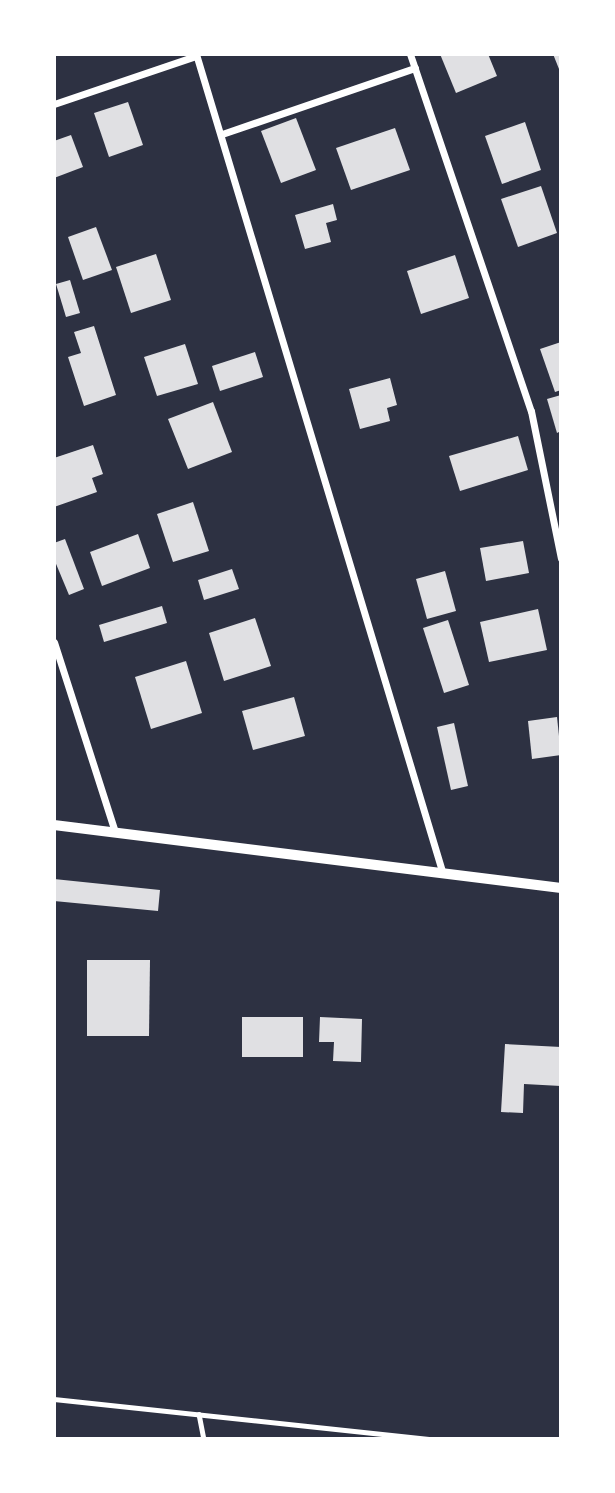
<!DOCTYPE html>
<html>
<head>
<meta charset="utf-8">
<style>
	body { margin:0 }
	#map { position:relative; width:615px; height:1493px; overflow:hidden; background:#2d3142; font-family:"Nunito Sans",sans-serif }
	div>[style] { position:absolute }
	.building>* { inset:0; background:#e0e0e3 }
	.service>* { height:4.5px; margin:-2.25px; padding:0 2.25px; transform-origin:2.25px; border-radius:2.25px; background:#fff }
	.minor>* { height:7px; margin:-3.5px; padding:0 3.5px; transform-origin:3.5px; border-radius:3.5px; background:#fff }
	.tertiary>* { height:10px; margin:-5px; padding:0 5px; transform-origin:5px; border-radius:5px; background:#fff }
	span { translate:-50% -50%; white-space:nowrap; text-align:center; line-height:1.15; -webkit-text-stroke:7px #fff; paint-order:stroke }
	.frame { position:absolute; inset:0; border:56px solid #fff; pointer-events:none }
</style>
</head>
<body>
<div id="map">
	<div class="building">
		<div style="clip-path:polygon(440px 54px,488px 54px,497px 76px,456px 93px)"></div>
		<div style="clip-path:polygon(553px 54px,561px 54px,561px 74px)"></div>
		<div style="clip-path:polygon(128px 102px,143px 145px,109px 157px,94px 113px)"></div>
		<div style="clip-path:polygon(296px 118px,316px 170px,281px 183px,261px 131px)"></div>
		<div style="clip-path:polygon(525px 122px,541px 170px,502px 184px,485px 136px)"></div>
		<div style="clip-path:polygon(395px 128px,410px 170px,351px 190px,336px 148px)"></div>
		<div style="clip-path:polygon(71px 135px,83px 167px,54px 178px,54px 141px)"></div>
		<div style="clip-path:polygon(541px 186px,557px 233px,518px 247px,501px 199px)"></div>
		<div style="clip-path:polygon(333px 204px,337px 220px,326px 223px,331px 242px,305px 249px,295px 215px)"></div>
		<div style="clip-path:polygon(96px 227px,112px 270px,83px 280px,68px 237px)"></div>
		<div style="clip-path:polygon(156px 254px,171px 300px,131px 313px,116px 267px)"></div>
		<div style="clip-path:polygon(455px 255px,469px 298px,421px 314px,407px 271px)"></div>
		<div style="clip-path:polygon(70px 280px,80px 313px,66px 317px,56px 284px)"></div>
		<div style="clip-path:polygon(94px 326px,116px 395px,84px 406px,68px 357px,81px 353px,74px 332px)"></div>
		<div style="clip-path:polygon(561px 342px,561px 390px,555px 392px,540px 349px)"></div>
		<div style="clip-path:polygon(185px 344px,198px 384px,157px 396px,144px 357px)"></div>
		<div style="clip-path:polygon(255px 352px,263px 377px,220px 391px,212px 366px)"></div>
		<div style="clip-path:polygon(390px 378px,397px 405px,387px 408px,390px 421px,360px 429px,349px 389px)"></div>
		<div style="clip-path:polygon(561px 395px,561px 431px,557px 433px,547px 399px)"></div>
		<div style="clip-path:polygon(213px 402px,232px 452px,188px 469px,168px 419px)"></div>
		<div style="clip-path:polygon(518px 436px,528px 470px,460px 491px,449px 456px)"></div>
		<div style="clip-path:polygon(93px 445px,103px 474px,92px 478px,97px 492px,54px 507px,54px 458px)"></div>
		<div style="clip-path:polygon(193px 502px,209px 551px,173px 562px,157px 514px)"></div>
		<div style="clip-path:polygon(138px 534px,150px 568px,102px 586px,90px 552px)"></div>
		<div style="clip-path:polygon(65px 539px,84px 589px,69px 595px,54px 559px,54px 543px)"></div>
		<div style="clip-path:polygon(523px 541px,529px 573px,486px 581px,480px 548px)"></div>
		<div style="clip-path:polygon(232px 569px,239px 589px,204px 600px,198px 580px)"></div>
		<div style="clip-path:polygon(445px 571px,456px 611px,427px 619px,416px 579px)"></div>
		<div style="clip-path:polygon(162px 606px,167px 623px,104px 642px,99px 625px)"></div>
		<div style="clip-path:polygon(538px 609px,547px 650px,489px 662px,480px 622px)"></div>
		<div style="clip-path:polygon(255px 618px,271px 666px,224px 681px,209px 633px)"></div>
		<div style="clip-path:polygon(448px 620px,469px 685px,444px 693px,423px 628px)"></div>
		<div style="clip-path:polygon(186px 661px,202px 713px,151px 729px,135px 677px)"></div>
		<div style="clip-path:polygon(294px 697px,305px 736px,253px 750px,242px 711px)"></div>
		<div style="clip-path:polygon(557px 717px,561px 755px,532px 759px,528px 721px)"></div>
		<div style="clip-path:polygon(454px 723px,468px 786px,451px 790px,437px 727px)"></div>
		<div style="clip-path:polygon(54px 879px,160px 890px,158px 911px,54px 901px)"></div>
		<div style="clip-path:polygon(87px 960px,150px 960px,149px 1036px,87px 1036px)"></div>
		<div style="clip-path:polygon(242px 1017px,303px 1017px,303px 1057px,242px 1057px)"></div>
		<div style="clip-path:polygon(320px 1017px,362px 1019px,361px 1062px,333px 1061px,334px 1042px,319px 1042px)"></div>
		<div style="clip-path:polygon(505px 1044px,561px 1047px,561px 1086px,524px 1084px,523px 1113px,501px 1112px)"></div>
	</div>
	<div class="service">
		<div style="left:54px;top:1399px;width:379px;rotate:6.1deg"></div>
		<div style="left:199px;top:1414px;width:25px;rotate:79deg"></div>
	</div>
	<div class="minor">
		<div style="left:196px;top:54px;width:856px;rotate:73.24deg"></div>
		<div style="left:410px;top:54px;width:377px;rotate:71.3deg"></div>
		<div style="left:531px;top:411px;width:150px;rotate:78.5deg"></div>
		<div style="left:54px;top:104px;width:150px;rotate:-18.7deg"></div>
		<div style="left:222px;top:134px;width:204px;rotate:-18.9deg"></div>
		<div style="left:54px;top:642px;width:200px;rotate:72.2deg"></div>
	</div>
	<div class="tertiary">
		<div style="left:54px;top:825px;width:511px;rotate:7.08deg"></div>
	</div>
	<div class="frame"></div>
</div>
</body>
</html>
